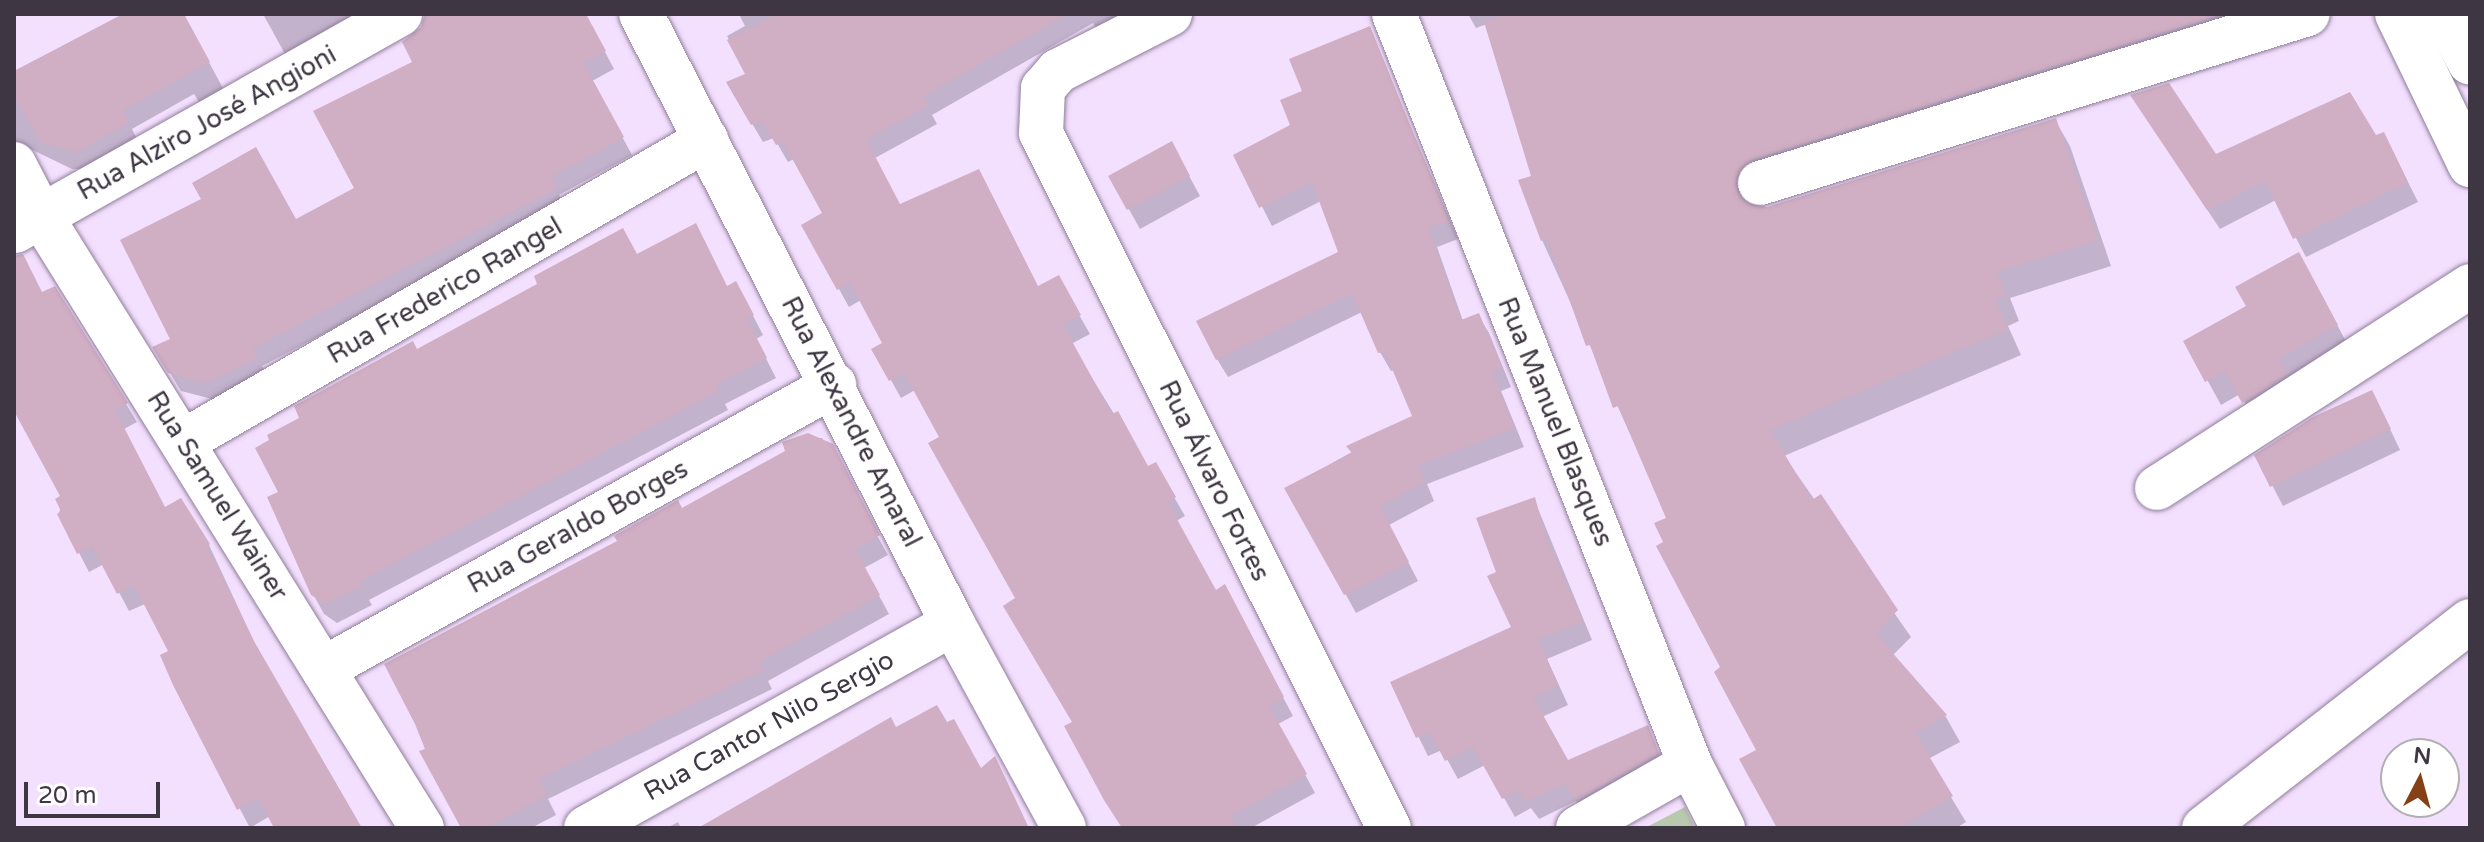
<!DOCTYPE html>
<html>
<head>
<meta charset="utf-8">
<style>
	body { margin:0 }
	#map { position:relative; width:2484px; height:842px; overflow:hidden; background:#f3dffe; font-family:"Varela Round",sans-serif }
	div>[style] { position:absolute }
	.green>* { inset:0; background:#b8c9ae }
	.shadow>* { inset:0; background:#0003 }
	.building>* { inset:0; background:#d0aec3 }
	.roads { filter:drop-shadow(0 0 2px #8f7d9a) drop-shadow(0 0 2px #8f7d9a) }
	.minor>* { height:44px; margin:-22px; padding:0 22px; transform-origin:22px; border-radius:22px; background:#fff }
	.major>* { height:44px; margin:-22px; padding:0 22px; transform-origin:22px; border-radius:22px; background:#fff }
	span { translate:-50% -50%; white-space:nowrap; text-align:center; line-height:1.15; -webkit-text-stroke:8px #fff; paint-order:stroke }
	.street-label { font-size:26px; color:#3e3642 }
	.frame { position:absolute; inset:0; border:16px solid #3e3642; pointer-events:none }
	.north { position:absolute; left:2380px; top:738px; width:80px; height:80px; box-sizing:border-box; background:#fff; border:2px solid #b2afb3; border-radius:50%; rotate:6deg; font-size:22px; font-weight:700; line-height:32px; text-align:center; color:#3e3642 }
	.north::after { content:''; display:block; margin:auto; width:28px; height:36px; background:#854115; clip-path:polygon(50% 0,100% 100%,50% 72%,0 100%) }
	.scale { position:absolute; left:24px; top:782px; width:136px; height:36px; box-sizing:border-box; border:4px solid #3e3642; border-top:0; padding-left:10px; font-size:24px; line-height:28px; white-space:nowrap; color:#3e3642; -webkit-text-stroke:6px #fff; paint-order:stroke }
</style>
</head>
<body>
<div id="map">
	<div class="green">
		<div style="clip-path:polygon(1685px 807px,1695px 828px,1645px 828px)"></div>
	</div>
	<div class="shadow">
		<div style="clip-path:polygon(123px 14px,183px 14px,225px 92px,201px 105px,194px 94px,132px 129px,138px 141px,87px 169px,72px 169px,14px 141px,14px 72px)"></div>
		<div style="clip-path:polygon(263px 14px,384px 14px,290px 63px)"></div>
		<div style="clip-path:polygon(427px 14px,585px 14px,614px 69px,592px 81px,632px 155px,559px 195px,566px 207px,262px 366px,267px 376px,216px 400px,181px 391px,155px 348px,173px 340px,303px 236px,363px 204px,414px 63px)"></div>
		<div style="clip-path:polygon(739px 14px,1134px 14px,1098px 32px,1093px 23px,932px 115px,937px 124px,875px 158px,900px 206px,1038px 288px,1058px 278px,1090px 334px,1071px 344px,1148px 469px,1155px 464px,1185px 516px,1176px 521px,1215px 592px,1234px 605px,1293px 716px,1278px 724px,1315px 793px,1251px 828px,1127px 828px,942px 438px,915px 390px,901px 398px,874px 350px,885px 344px,861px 300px,849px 307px,804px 226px,825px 214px,794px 159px,788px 162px,774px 138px,763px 142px,728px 83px,748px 75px,727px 36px,745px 26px)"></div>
		<div style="clip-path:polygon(1468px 14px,2274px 14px,1767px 184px,1748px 204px,1767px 209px,2055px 120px,2070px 146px,2111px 266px,2010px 298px,2019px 321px,2008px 326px,2021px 355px,1784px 456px,1911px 637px,1892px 656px,1946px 717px,1960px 742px,1928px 759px,1966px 822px,1956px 828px,1780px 828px,1759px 751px,1666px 543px,1669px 519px,1542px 240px,1533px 177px,1487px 24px,1476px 28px)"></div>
		<div style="clip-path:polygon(1369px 28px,1458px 239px,1437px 247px,1463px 321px,1478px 315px,1489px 333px,1511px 387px,1501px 391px,1524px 447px,1427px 484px,1434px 501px,1389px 525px,1418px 581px,1356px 613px,1287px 488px,1415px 417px,1395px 370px,1391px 371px,1380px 352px,1362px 312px,1228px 377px,1217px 359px,1341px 253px,1321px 201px,1272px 226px,1236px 156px,1292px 126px,1304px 92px)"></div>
		<div style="clip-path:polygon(2144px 115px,2215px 157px,2376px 138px,2394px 154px,2418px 202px,2306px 257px,2276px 200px,2220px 229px)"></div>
		<div style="clip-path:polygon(1182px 163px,1200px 196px,1140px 229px,1111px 177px)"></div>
		<div style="clip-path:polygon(637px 256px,728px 288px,746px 302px,763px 335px,756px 339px,776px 378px,725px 404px,728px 410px,369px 600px,372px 605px,337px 623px,324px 614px,313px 594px,281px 493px,416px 351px)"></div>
		<div style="clip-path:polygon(14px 272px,43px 294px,126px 404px,137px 422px,124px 429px,165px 509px,209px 545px,265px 665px,360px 828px,277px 828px,270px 816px,250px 828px,174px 684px,170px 652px,145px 604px,129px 611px,104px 564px,89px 572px,59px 514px,63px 497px,14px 407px)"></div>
		<div style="clip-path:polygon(2312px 278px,2350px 349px,2258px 426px,2240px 394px,2221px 405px,2186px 341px)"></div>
		<div style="clip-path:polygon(2382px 412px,2400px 450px,2283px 506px,2257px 456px)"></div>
		<div style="clip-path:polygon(822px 438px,888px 555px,864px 568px,889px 614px,768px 681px,772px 689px,548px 799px,556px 815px,531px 828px,464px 828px,682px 511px,787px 452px,791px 440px)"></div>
		<div style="clip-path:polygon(1534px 499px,1592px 640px,1547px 659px,1568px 705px,1542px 717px,1568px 763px,1647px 728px,1668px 773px,1588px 818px,1576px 801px,1539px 819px,1531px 808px,1515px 817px,1485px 765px,1458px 779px,1442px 750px,1428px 756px,1392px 683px,1513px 628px,1499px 573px)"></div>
		<div style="clip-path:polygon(678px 822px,681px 828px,667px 828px)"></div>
	</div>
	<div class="building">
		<div style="clip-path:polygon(123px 14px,184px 14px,210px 62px,123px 110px,129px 122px,77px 152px,42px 143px,14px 96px,14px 71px)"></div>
		<div style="clip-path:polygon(425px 14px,586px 14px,606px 51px,583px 62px,624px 137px,551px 177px,557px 188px,253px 348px,258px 358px,205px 383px,168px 373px,152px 347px,170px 339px,120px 240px,201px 199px,192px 183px,256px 147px,296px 219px,354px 188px,313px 111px,412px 62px,402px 42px,421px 27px)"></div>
		<div style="clip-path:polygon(777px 14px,1067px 14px,924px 96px,929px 105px,866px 139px,900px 204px,979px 169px,1038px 286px,1059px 275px,1081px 315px,1063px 325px,1112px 414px,1118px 411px,1148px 466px,1156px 462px,1176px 497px,1168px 503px,1216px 590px,1225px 584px,1284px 697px,1269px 706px,1307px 774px,1230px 816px,1237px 828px,1122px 828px,1104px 800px,1064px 726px,1072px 722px,1003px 606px,1015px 598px,928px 443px,939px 437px,904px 373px,889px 381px,871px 349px,882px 343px,850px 283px,837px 290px,801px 225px,822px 213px,783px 142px,776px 145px,762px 121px,751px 125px,726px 82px,745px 74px,727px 40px)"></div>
		<div style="clip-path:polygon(1506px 14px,2223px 14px,1753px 159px,1736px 177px,1742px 201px,1767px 207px,2056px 118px,2098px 240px,1997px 272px,2006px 295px,1995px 300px,2008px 329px,1770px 430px,1812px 500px,1821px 494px,1898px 610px,1875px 633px,1947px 715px,1915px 733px,1953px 796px,1899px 828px,1777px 828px,1739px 759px,1756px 750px,1714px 672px,1720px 667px,1656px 546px,1663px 542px,1654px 523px,1666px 518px,1618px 406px,1613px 408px,1590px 345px,1586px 346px,1547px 238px,1541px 241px,1518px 180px,1531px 176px,1484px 22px)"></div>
		<div style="clip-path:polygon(1370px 26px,1449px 221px,1428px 228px,1461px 320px,1479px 313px,1502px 368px,1492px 373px,1515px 428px,1418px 465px,1425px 481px,1380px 506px,1409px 562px,1344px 595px,1284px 488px,1352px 453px,1346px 446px,1412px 416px,1385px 352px,1378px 353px,1352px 293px,1216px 360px,1196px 321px,1338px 252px,1312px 182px,1259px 208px,1233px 155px,1290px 125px,1280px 100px,1302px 91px,1289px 59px)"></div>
		<div style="clip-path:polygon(2169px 83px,2216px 154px,2350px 92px,2376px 135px,2384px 132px,2408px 182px,2293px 239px,2265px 181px,2207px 210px,2130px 95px)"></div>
		<div style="clip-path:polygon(1172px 141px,1190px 176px,1127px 210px,1108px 176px)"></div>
		<div style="clip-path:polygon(696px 223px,727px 286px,736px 281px,754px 315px,747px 319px,767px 358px,716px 384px,719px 391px,360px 581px,363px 586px,325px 604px,311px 595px,267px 497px,278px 492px,255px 448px,269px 440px,267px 435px,299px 418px,294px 406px,413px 341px,417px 349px,537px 284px,534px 276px,623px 228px,637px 254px)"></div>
		<div style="clip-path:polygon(2299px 252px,2338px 325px,2278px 359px,2287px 374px,2242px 403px,2225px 371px,2205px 382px,2183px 341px,2246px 306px,2235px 287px)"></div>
		<div style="clip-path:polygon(23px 254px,42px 292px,55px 286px,128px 403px,115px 410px,165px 507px,181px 498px,210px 544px,207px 547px,255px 643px,362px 828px,274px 828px,258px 798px,237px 810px,173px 685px,160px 655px,168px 651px,134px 585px,117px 594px,92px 546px,77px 554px,57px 514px,61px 511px,55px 499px,60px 496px,14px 411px,14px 256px)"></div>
		<div style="clip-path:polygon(2372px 390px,2391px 429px,2270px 487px,2254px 455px,2313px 417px)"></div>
		<div style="clip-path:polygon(808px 433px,833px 444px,880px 535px,855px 549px,880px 595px,759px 662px,763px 670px,539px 779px,547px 795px,485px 828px,461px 828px,419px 751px,425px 749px,415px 724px,384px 664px,617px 541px,614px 536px,678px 500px,682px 508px,785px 451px,782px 442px)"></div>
		<div style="clip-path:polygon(1535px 497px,1546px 539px,1583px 621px,1538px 639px,1559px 686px,1533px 697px,1568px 760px,1648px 725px,1659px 753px,1576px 800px,1564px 784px,1526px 801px,1518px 791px,1502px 799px,1473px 747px,1445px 761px,1430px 732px,1416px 738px,1390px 682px,1511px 627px,1487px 576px,1496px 572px,1476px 518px)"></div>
		<div style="clip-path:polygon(937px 705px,947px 722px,954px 719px,981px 768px,995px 756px,1029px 828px,698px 828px,891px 717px,896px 727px)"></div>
	</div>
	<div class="roads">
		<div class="minor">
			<div style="left:641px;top:14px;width:685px;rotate:62.91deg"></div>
			<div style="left:953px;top:624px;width:232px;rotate:61.4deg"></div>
			<div style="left:1170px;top:14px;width:126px;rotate:153deg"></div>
			<div style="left:1058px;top:71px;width:23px;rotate:131deg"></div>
			<div style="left:1043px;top:88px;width:45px;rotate:92.5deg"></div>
			<div style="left:1041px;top:133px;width:777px;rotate:63.4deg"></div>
			<div style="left:1394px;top:14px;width:806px;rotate:68.46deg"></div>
			<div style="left:1690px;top:764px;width:72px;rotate:62.7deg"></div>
			<div style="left:14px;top:164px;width:59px;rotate:62.6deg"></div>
			<div style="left:41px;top:216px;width:721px;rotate:58.1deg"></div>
			<div style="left:1760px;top:183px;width:573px;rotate:-17.14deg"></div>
			<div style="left:15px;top:231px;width:442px;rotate:-29.4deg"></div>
			<div style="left:184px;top:441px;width:603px;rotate:-29.97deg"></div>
			<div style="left:2157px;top:488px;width:373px;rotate:-32.8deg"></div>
			<div style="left:323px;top:669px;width:585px;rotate:-29.06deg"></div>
			<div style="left:586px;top:828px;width:420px;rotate:-29.1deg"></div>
			<div style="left:1578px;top:828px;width:129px;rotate:-29.7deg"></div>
			<div style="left:2204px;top:828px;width:337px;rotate:-37.9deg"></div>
		</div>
		<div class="major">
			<div style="left:2397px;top:14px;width:168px;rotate:64.2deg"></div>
			<div style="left:2444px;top:14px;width:55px;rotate:62deg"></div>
		</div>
	</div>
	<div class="street-label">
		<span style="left:207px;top:123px;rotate:-29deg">Rua Alziro José Angioni</span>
		<span style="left:445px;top:291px;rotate:-30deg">Rua Frederico Rangel</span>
		<span style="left:851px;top:422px;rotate:63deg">Rua Alexandre Amaral</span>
		<span style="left:1555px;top:422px;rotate:68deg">Rua Manuel Blasques</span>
		<span style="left:1214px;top:481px;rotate:64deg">Rua Álvaro Fortes</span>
		<span style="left:217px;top:496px;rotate:58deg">Rua Samuel Wainer</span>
		<span style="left:578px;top:527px;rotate:-29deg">Rua Geraldo Borges</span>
		<span style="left:769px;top:726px;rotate:-29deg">Rua Cantor Nilo Sergio</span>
	</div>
	<div class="frame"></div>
	<div class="north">N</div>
	<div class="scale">20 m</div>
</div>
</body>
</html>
